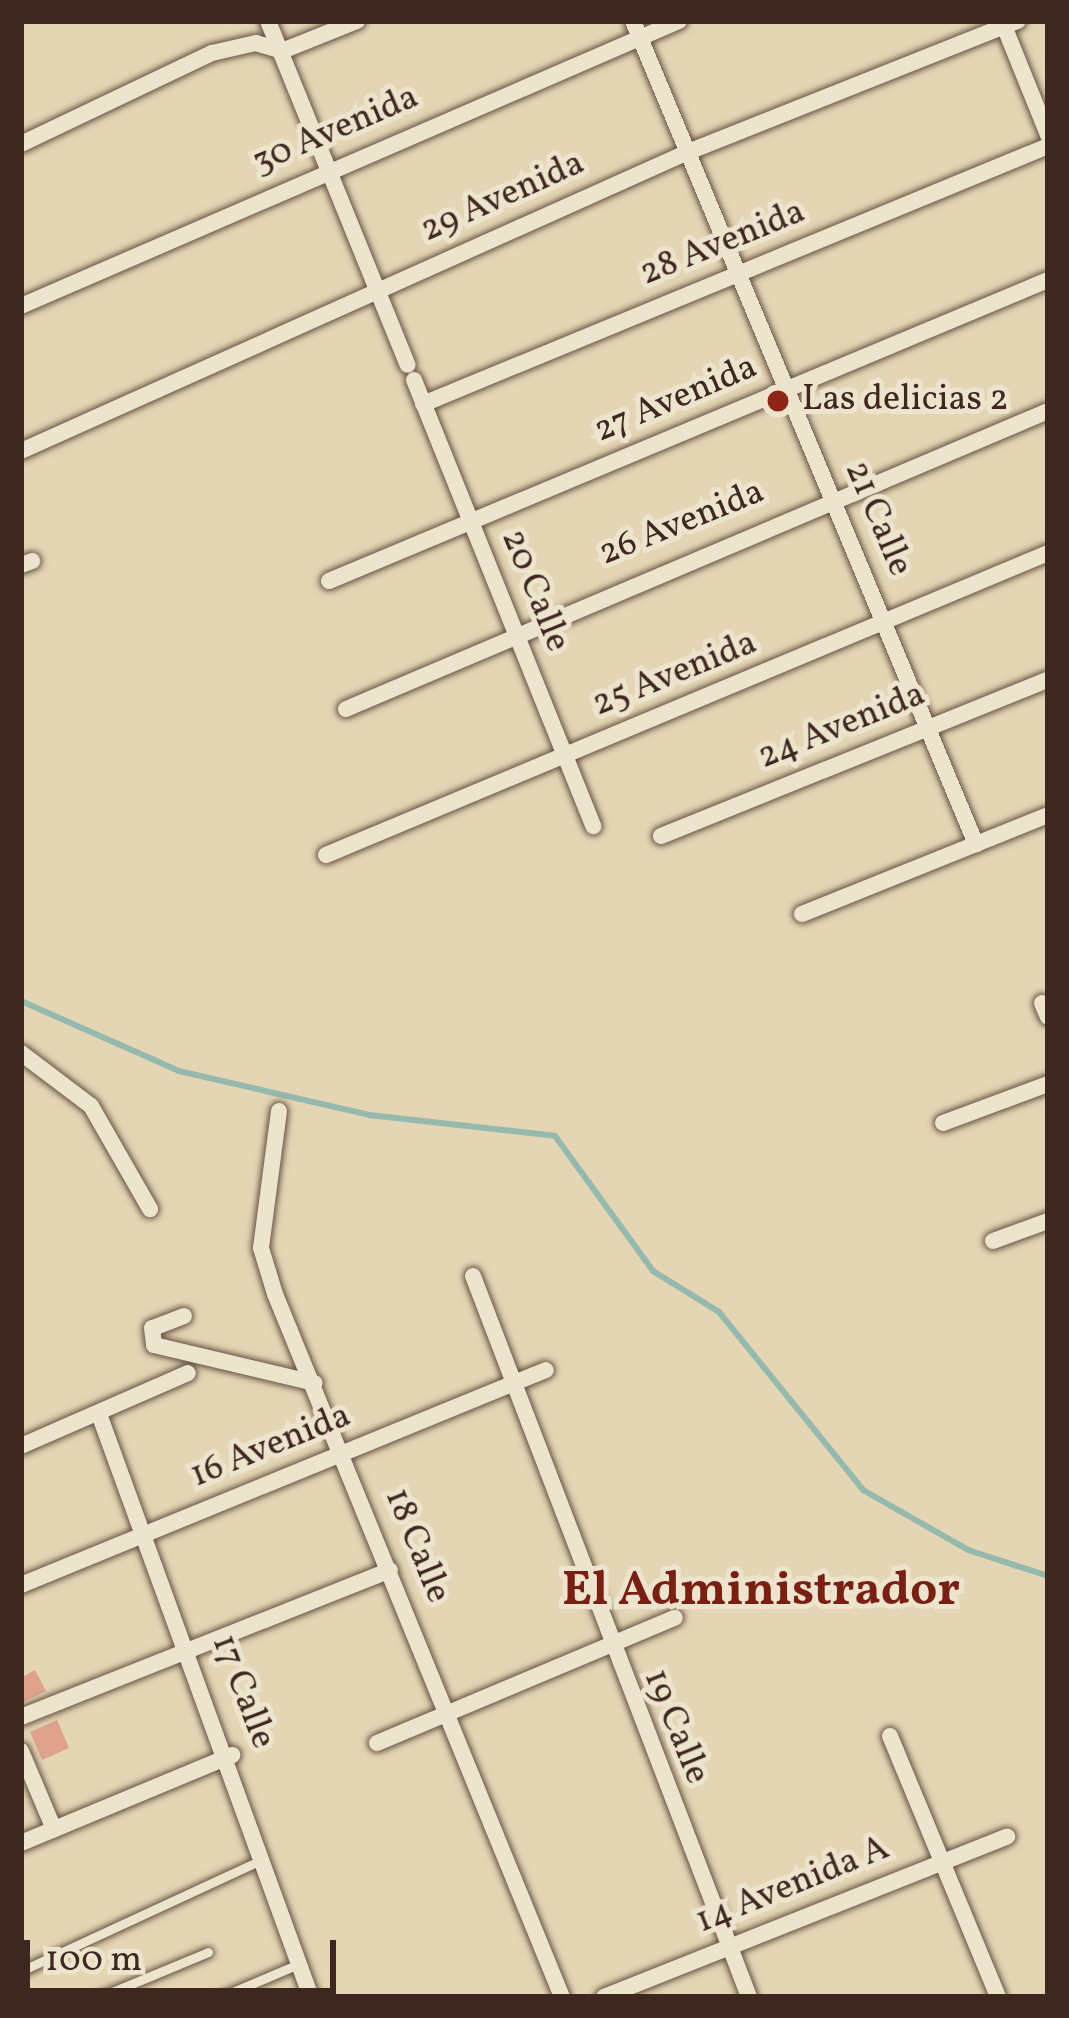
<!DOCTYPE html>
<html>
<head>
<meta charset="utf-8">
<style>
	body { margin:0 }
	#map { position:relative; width:1069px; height:2018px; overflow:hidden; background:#e4d6b4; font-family:Vollkorn,serif }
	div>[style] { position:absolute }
	.stream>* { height:6px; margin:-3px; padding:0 3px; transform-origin:3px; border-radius:3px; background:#95b9ad }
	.building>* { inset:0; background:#e0a28d }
	.roads { filter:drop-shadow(0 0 3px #675344) drop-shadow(0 0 3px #675344) }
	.service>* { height:9px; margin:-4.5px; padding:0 4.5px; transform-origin:4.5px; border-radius:4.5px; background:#ede4ce }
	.minor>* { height:16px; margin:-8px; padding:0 8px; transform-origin:8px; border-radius:8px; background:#ede4ce }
	.dots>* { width:33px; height:33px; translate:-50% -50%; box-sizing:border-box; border:6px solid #ede4ce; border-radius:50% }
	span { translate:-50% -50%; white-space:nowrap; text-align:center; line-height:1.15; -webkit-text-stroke:10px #ede4ce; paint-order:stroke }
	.street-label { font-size:36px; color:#3d271f }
	.poi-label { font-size:36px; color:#3d271f }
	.left { translate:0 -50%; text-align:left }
	.district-label { font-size:48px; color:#7a1f14; font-weight:700 }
	.frame { position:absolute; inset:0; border:24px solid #3d271f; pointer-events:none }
	.scale { position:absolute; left:24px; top:1940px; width:312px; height:54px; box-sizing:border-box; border:6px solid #3d271f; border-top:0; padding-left:15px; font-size:36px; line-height:42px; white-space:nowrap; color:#3d271f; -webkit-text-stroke:9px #ede4ce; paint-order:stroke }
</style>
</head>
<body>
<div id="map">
	<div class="stream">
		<div style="left:21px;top:1001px;width:173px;rotate:23.9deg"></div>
		<div style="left:179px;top:1071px;width:195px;rotate:13deg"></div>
		<div style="left:369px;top:1115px;width:187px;rotate:6.4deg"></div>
		<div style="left:555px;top:1136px;width:167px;rotate:54deg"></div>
		<div style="left:653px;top:1271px;width:78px;rotate:31.8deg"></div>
		<div style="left:719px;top:1312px;width:229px;rotate:51deg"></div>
		<div style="left:863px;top:1490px;width:121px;rotate:29.7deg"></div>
		<div style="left:968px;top:1550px;width:84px;rotate:18deg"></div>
	</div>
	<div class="building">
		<div style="clip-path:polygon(35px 1670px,46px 1691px,21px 1703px,21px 1678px)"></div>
		<div style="clip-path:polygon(57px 1720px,69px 1748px,42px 1760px,30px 1732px)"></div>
	</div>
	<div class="roads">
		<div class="service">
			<div style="left:21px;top:1971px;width:255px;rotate:-24.8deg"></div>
			<div style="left:100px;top:1997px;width:117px;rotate:-22.6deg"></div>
			<div style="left:221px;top:1997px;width:82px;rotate:-23.1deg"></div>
		</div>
		<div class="minor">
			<div style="left:268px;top:21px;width:371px;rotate:67.9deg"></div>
			<div style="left:633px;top:21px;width:892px;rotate:67.38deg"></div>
			<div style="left:1002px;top:21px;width:123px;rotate:68deg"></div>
			<div style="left:21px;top:144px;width:212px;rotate:-25.5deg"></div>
			<div style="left:212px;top:53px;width:45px;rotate:-12.8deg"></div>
			<div style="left:256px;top:43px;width:27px;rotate:17deg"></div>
			<div style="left:282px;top:51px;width:81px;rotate:-21.8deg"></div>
			<div style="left:21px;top:306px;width:717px;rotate:-23.42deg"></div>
			<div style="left:414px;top:380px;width:481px;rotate:68.1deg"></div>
			<div style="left:423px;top:404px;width:676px;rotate:-22.43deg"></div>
			<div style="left:21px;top:451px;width:731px;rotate:-24.15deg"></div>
			<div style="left:688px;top:152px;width:355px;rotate:-21.7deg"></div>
			<div style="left:21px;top:565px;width:12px;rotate:-20deg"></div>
			<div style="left:329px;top:581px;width:779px;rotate:-22.72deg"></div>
			<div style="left:346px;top:709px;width:763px;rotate:-23deg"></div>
			<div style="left:661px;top:836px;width:417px;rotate:-22deg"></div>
			<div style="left:326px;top:855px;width:783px;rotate:-22.7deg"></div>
			<div style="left:802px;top:914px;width:265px;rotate:-21.9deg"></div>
			<div style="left:1042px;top:1003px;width:15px;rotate:67deg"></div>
			<div style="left:21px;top:1053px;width:88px;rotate:37.1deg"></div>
			<div style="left:91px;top:1106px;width:119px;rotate:60.2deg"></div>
			<div style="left:279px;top:1111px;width:138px;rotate:97.5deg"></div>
			<div style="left:261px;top:1248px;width:48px;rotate:73.1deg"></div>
			<div style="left:275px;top:1294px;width:759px;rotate:67.79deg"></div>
			<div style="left:943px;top:1123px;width:112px;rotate:-20.4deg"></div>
			<div style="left:993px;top:1241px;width:59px;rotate:-20deg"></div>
			<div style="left:473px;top:1276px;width:772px;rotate:69.05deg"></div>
			<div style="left:184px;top:1316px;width:34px;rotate:159deg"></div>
			<div style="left:152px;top:1328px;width:17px;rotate:83deg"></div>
			<div style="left:154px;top:1345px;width:165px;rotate:13.3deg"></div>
			<div style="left:99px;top:1414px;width:620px;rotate:70.02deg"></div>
			<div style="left:21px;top:1446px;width:182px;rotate:-23.6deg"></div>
			<div style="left:21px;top:1585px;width:567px;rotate:-22.27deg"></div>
			<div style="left:21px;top:1717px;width:397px;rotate:-21.7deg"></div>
			<div style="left:890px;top:1736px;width:282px;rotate:67.5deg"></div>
			<div style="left:377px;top:1743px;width:323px;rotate:-22.8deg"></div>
			<div style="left:21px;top:1751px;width:85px;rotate:67.1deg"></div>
			<div style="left:21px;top:1843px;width:229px;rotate:-22.6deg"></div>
			<div style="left:604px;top:1997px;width:434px;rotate:-21.7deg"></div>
		</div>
	</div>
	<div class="dots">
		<div style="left:778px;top:401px;background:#8f2418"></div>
	</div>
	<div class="street-label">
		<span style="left:336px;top:131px;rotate:-23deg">30 Avenida</span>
		<span style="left:503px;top:198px;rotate:-24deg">29 Avenida</span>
		<span style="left:723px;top:244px;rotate:-22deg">28 Avenida</span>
		<span style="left:676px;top:400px;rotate:-23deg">27 Avenida</span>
		<span style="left:877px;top:519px;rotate:67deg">21 Calle</span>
		<span style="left:682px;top:524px;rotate:-22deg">26 Avenida</span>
		<span style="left:534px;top:591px;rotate:68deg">20 Calle</span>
		<span style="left:675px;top:675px;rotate:-22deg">25 Avenida</span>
		<span style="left:842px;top:727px;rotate:-22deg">24 Avenida</span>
		<span style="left:271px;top:1447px;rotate:-22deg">16 Avenida</span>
		<span style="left:416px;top:1546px;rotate:68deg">18 Calle</span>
		<span style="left:242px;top:1692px;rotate:69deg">17 Calle</span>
		<span style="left:675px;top:1727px;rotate:68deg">19 Calle</span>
		<span style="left:793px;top:1886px;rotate:-22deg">14 Avenida A</span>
	</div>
	<div class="poi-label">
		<span class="left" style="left:802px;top:401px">Las delicias 2</span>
	</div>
	<div class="district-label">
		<span style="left:761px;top:1592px">El Administrador</span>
	</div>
	<div class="frame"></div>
	<div class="scale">100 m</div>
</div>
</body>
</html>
